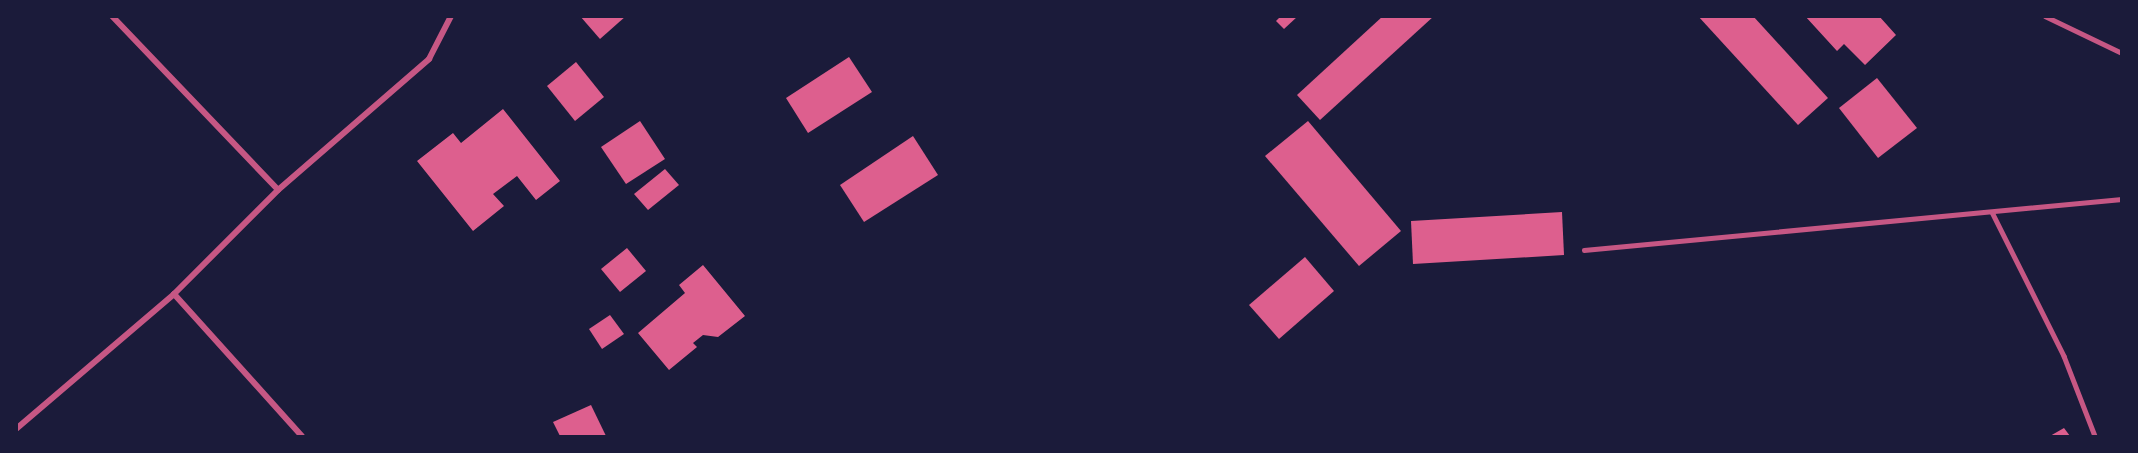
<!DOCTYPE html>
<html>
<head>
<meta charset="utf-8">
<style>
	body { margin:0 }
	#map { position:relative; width:2138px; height:453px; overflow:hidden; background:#1b1b3a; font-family:Commissioner,sans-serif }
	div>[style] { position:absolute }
	.building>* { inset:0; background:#dd5f8e }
	.service>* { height:4.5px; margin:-2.25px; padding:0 2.25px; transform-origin:2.25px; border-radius:2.25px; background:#c65784 }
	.minor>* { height:6px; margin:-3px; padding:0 3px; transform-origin:3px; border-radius:3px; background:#c65784 }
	span { translate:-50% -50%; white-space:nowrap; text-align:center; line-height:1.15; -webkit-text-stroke:4.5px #1b1b3a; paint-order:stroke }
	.frame { position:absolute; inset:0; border:18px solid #1b1b3a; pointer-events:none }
</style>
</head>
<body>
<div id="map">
	<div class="building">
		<div style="clip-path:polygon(580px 16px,626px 16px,600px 39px)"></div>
		<div style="clip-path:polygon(1281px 16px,1298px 16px,1284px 29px,1276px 21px)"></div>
		<div style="clip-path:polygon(1383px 16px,1434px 16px,1320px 120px,1297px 95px)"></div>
		<div style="clip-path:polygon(1698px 16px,1753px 16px,1828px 98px,1798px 125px)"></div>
		<div style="clip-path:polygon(1805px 16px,1879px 16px,1896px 35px,1865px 65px,1844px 44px,1837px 51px)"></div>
		<div style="clip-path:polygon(849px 57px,872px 92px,808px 133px,786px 98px)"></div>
		<div style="clip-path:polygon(576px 62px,604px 97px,575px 121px,547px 86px)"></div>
		<div style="clip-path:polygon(1877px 78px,1917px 128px,1878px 158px,1839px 108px)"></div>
		<div style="clip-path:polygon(503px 109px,560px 181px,536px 200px,517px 176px,493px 194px,504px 206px,473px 231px,417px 161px,453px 133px,461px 143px)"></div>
		<div style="clip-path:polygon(640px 121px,665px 159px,626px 184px,601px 147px)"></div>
		<div style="clip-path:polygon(1308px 121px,1401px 231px,1359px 266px,1265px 156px)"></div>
		<div style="clip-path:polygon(913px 136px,938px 175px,864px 222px,840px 185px)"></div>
		<div style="clip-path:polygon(665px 169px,679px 185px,648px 210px,634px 194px)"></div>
		<div style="clip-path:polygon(1562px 212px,1564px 255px,1413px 264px,1411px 221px)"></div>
		<div style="clip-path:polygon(627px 248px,646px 271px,620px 292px,601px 269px)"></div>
		<div style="clip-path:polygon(1305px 257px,1334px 291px,1279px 339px,1249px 305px)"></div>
		<div style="clip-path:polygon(703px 265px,745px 316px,718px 337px,703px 335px,693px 343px,697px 347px,669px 370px,638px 333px,685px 293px,679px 285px)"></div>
		<div style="clip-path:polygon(610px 315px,624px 334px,602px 349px,589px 329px)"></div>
		<div style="clip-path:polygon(591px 405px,606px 436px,560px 436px,553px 422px)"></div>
		<div style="clip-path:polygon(2064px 428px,2070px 436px,2050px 436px)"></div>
	</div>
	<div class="service">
		<div style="left:2045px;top:16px;width:85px;rotate:25.7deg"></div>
		<div style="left:1992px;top:212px;width:161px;rotate:63.4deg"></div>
		<div style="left:2064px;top:356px;width:86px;rotate:68.8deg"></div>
		<div style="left:1584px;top:250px;width:540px;rotate:-5.42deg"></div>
	</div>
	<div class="minor">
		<div style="left:112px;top:16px;width:240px;rotate:46.3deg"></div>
		<div style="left:174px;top:294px;width:191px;rotate:48deg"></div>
		<div style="left:16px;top:429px;width:208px;rotate:-40.5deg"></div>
		<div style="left:174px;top:294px;width:147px;rotate:-45deg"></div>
		<div style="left:278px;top:190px;width:200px;rotate:-40.9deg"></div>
		<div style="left:429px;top:59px;width:48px;rotate:-62.9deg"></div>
	</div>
	<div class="frame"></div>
</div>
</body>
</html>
